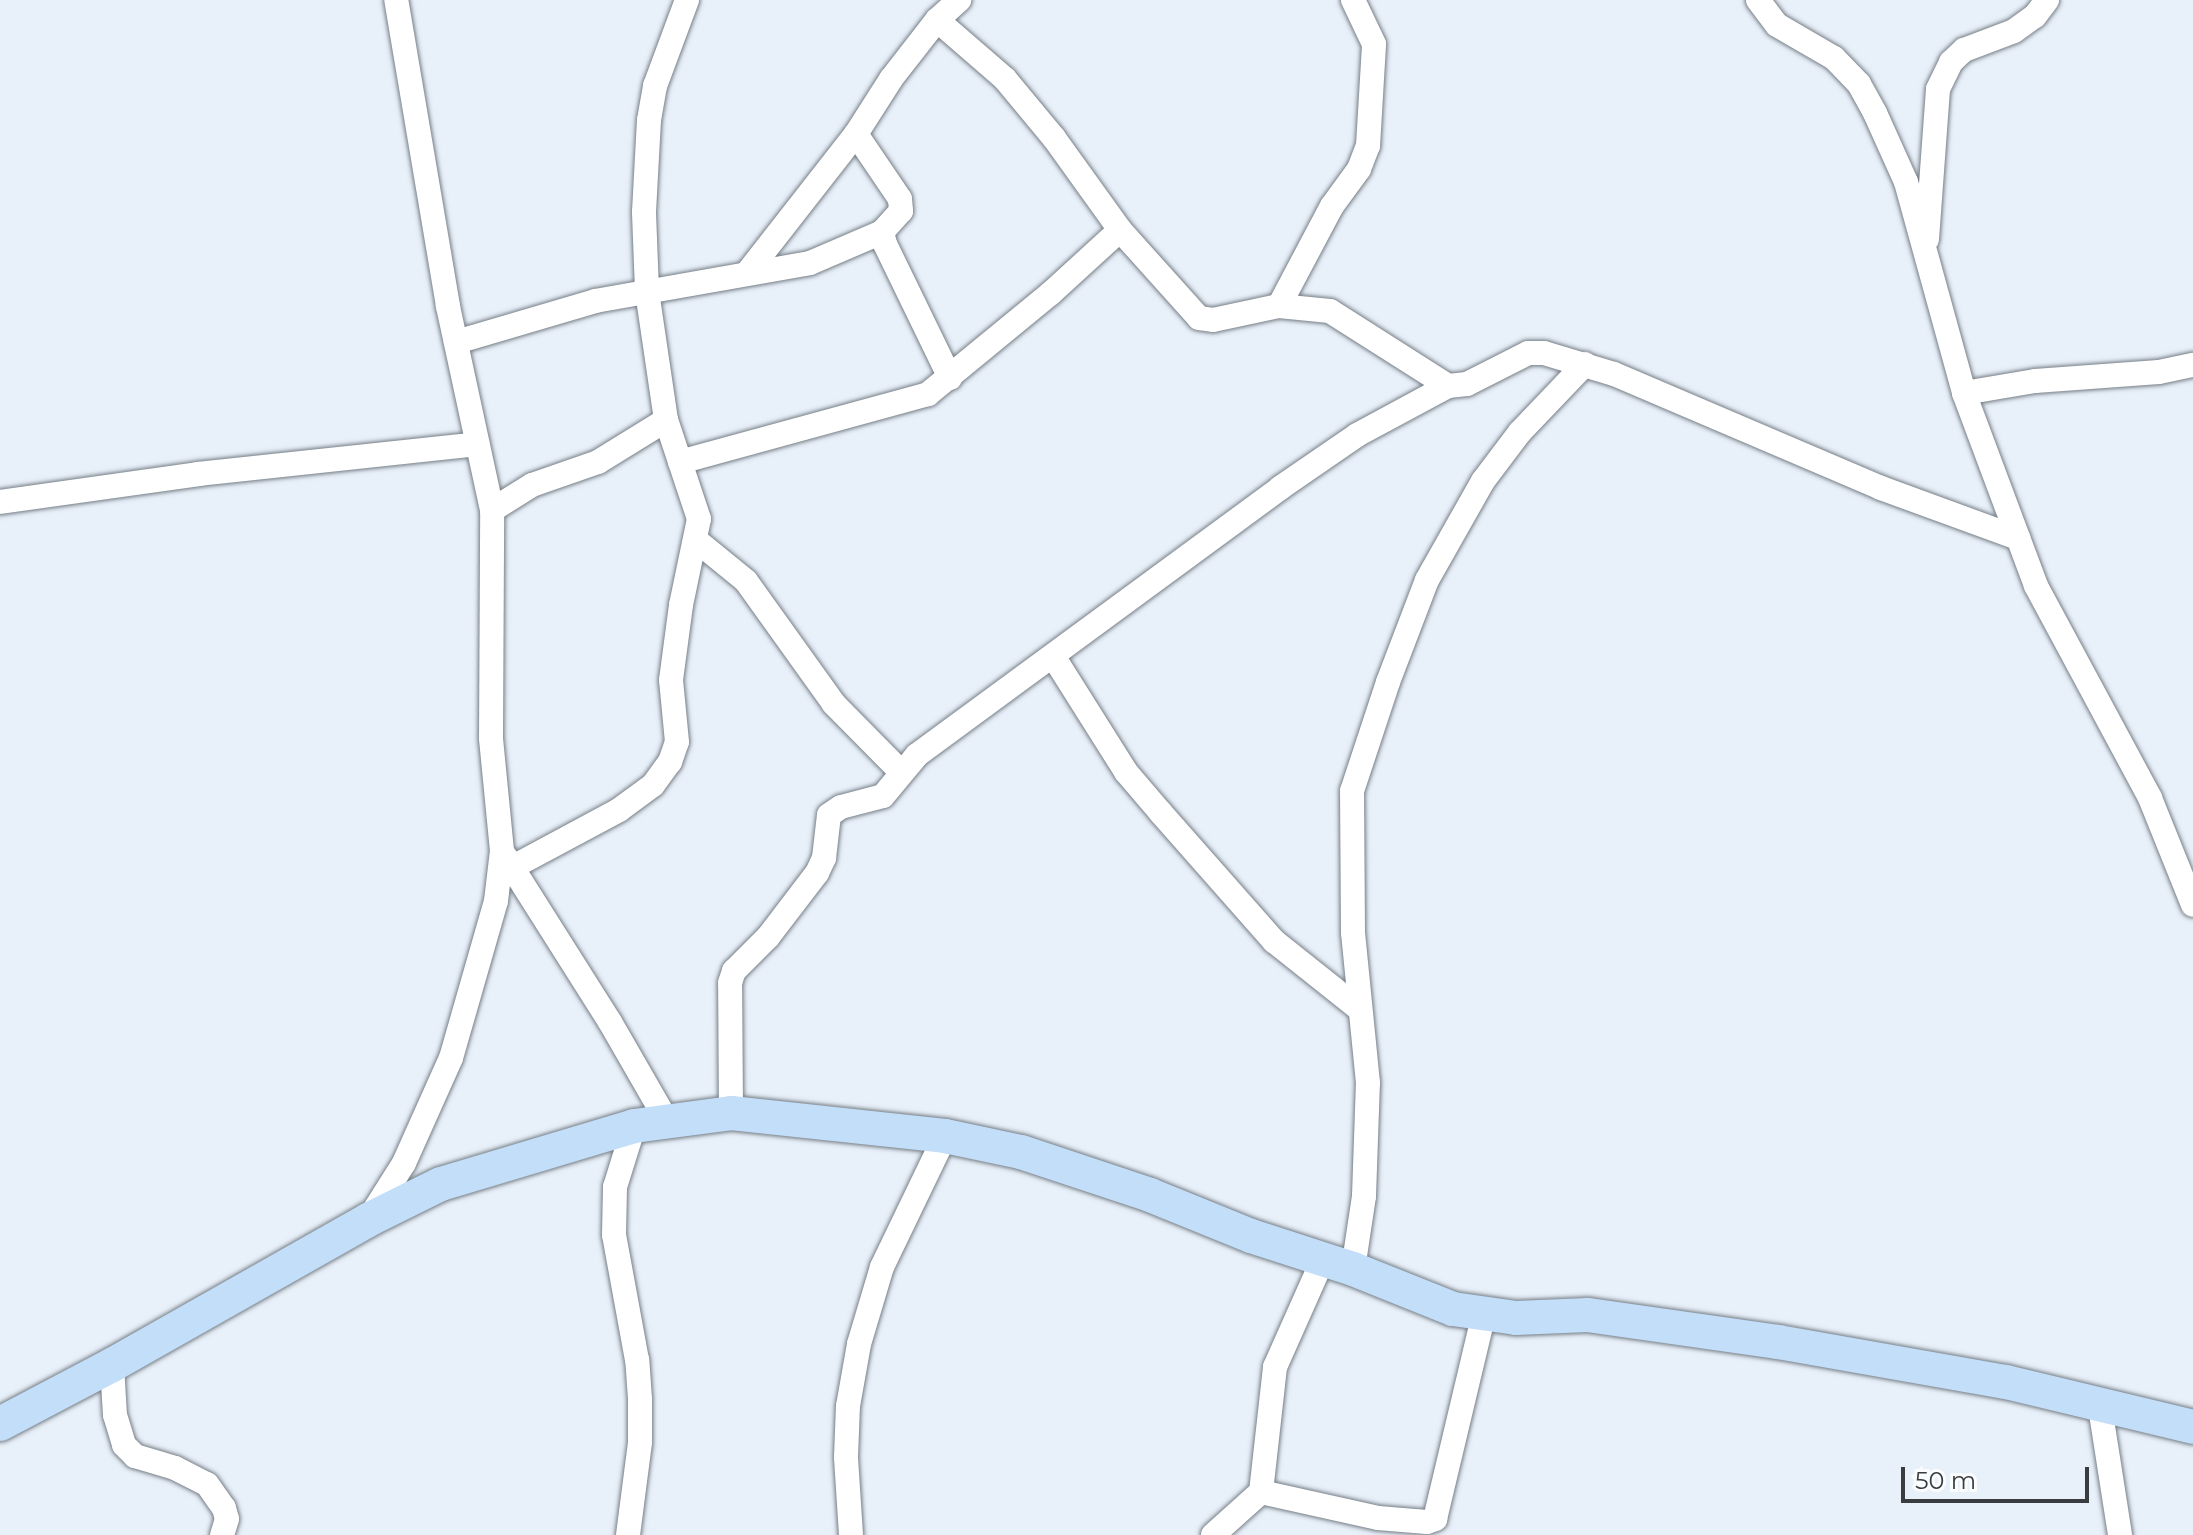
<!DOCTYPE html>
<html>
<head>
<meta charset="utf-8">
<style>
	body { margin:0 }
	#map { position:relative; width:2193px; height:1535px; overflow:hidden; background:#e8f0f9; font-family:Montserrat,sans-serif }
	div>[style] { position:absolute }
	.roads { filter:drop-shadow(0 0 2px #767e86) drop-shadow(0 0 2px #767e86) }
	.street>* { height:24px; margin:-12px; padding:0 12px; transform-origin:12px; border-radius:12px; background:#fff }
	.secondary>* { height:34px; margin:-17px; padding:0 17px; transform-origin:17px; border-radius:17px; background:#c3def8 }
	span { translate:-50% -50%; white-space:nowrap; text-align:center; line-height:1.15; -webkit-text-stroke:7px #fbfcfe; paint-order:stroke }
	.scale { position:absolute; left:1901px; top:1467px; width:188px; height:36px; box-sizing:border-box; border:4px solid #393d40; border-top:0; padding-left:10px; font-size:24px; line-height:28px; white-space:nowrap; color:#393d40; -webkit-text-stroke:6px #fbfcfe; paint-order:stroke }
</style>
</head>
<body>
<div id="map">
	<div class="roads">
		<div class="street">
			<div style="left:1758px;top:0;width:31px;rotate:53deg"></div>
			<div style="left:1777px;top:25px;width:66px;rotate:30.1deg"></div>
			<div style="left:1834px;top:58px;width:36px;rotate:46deg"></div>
			<div style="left:1859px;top:84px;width:33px;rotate:61deg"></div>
			<div style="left:1875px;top:113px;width:76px;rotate:65.8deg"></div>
			<div style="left:1906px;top:182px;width:219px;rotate:74.6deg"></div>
			<div style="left:1964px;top:393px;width:206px;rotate:69.5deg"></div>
			<div style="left:2036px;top:586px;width:241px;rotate:61.7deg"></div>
			<div style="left:2150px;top:798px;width:115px;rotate:68.1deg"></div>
			<div style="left:937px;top:20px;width:90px;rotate:40.9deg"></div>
			<div style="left:1005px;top:79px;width:77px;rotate:50.3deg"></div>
			<div style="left:1054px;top:138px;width:113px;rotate:54.3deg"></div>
			<div style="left:1120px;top:230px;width:118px;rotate:48.1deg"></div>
			<div style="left:1199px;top:318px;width:14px;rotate:8deg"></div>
			<div style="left:1213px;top:320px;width:67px;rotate:-12deg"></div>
			<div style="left:1279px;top:306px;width:51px;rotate:5.6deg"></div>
			<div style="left:1330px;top:311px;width:140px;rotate:32.4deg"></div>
			<div style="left:1448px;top:386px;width:19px;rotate:-6deg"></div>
			<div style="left:1467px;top:384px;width:68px;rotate:-26.9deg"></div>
			<div style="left:1528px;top:353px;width:16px"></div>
			<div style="left:1544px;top:353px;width:73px;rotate:16.7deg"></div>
			<div style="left:1614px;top:374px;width:290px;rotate:23.1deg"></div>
			<div style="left:1881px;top:488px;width:146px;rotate:20.1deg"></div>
			<div style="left:856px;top:134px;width:78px;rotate:55.9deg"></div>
			<div style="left:900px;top:199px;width:12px;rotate:85deg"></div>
			<div style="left:901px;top:211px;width:28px;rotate:132deg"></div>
			<div style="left:882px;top:232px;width:12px;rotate:76deg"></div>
			<div style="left:885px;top:244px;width:149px;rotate:64.1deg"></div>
			<div style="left:1927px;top:239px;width:150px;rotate:-85.8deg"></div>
			<div style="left:1938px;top:89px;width:30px;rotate:-64deg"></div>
			<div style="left:1951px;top:62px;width:18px;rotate:-43deg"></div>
			<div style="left:1964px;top:50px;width:53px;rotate:-20.8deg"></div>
			<div style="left:2014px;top:31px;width:26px;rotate:-36deg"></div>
			<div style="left:2035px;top:16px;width:20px;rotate:-53deg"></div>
			<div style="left:748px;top:272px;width:175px;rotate:-52deg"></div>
			<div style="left:856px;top:134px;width:65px;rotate:-57.5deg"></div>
			<div style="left:891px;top:79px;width:75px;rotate:-52.1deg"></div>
			<div style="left:937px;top:20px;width:30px;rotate:-42deg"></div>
			<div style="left:1279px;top:306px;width:113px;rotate:-62.1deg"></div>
			<div style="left:1332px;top:206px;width:46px;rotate:-53.9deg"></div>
			<div style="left:1359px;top:169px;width:25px;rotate:-69deg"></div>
			<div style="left:1368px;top:146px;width:102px;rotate:-86.6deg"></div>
			<div style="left:1374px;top:44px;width:49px;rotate:-115.5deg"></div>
			<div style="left:456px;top:342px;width:145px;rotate:-16.4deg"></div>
			<div style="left:595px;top:301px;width:218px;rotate:-10deg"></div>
			<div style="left:810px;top:263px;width:78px;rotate:-23.3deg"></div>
			<div style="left:1964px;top:393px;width:72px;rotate:-9.6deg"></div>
			<div style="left:2035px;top:381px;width:124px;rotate:-4.2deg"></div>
			<div style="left:2159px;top:372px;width:35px;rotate:-12deg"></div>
			<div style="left:680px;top:462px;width:257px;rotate:-15.3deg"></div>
			<div style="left:928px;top:394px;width:159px;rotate:-39.4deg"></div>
			<div style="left:1051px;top:293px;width:93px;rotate:-42.4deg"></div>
			<div style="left:0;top:502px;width:200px;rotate:-8deg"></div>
			<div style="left:198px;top:474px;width:281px;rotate:-6.1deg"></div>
			<div style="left:492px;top:510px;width:47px;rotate:-32deg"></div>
			<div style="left:532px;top:485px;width:70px;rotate:-19.2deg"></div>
			<div style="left:598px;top:462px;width:80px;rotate:-31.7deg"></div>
			<div style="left:697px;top:541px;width:63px;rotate:39.2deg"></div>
			<div style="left:746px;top:581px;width:151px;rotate:54.4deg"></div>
			<div style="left:834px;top:704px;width:95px;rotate:45.4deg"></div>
			<div style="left:1053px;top:656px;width:137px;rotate:57.8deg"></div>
			<div style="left:1126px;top:772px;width:54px;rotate:49.5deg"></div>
			<div style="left:1161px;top:813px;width:171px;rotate:48.6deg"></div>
			<div style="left:1274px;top:941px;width:107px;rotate:38.6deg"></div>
			<div style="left:505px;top:856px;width:196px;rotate:57.7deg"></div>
			<div style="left:610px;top:1022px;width:114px;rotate:60.1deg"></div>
			<div style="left:511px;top:868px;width:123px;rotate:-28.2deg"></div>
			<div style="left:619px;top:810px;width:42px;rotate:-36.3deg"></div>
			<div style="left:653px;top:785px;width:29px;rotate:-54deg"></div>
			<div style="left:670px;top:762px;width:21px;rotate:-71deg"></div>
			<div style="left:677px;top:742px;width:62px;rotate:-95.5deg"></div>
			<div style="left:671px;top:680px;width:76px;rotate:-82.4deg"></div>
			<div style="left:681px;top:605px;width:88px;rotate:-78.2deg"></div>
			<div style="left:699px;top:519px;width:104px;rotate:-108.4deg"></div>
			<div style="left:666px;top:420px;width:130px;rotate:-98.4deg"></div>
			<div style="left:647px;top:291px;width:79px;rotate:-92.2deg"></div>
			<div style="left:644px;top:212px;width:92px;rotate:-86.9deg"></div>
			<div style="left:649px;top:120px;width:35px;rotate:-80deg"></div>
			<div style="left:655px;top:86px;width:92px;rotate:-69.6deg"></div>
			<div style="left:731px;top:1113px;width:130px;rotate:-90.4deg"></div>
			<div style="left:730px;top:983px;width:13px;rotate:-72deg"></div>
			<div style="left:734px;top:971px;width:48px;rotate:-45deg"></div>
			<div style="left:768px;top:937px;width:81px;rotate:-52.6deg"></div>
			<div style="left:817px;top:873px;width:17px;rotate:-65deg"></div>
			<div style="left:824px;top:858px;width:43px;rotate:-83.4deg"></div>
			<div style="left:829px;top:815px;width:14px;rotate:-34deg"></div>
			<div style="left:841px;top:807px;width:43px;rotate:-14.7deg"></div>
			<div style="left:883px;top:796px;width:53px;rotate:-50.3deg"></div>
			<div style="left:917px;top:755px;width:451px;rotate:-36.3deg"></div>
			<div style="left:1280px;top:488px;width:93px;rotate:-34.5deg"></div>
			<div style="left:1357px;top:435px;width:103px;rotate:-28.3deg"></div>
			<div style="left:368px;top:1220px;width:67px;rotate:-57.7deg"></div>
			<div style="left:404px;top:1163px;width:115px;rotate:-65.9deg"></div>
			<div style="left:451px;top:1058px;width:163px;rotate:-74deg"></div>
			<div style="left:496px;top:901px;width:50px;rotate:-83.2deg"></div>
			<div style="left:502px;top:851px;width:114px;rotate:-95.6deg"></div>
			<div style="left:491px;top:738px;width:228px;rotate:-89.7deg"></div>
			<div style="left:492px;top:510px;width:209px;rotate:-102.2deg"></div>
			<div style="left:448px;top:306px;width:310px;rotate:-99.6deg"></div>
			<div style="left:1353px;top:1269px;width:74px;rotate:-81.4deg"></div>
			<div style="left:1364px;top:1196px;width:113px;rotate:-88deg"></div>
			<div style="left:1368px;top:1083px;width:151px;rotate:-95.7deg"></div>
			<div style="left:1353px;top:933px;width:142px;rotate:-90.4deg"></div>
			<div style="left:1352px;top:791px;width:115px;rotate:-71.7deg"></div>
			<div style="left:1388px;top:682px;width:109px;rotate:-69.1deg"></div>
			<div style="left:1427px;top:580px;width:114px;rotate:-60.5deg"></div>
			<div style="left:1483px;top:481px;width:61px;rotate:-52.9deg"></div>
			<div style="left:1520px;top:432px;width:94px;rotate:-46.3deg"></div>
			<div style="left:112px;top:1365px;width:50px;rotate:86.6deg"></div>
			<div style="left:115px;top:1415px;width:31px;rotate:73deg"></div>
			<div style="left:124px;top:1445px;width:16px;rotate:45deg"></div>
			<div style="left:135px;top:1456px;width:42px;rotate:16.7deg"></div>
			<div style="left:175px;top:1468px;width:36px;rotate:27deg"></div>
			<div style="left:207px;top:1484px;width:29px;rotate:55deg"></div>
			<div style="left:224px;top:1508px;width:11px;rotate:75deg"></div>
			<div style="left:227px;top:1519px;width:17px;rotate:107deg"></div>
			<div style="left:2100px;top:1407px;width:130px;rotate:81.1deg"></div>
			<div style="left:1261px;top:1492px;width:120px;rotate:12.5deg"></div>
			<div style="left:1378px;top:1518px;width:49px;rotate:4.7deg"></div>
			<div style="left:1427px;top:1522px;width:9px;rotate:-21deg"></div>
			<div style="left:1435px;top:1519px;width:212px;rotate:-76.6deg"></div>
			<div style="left:628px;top:1535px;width:94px;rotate:-82.6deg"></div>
			<div style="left:640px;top:1442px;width:43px;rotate:-90deg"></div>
			<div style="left:640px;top:1399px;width:39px;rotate:-94deg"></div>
			<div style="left:637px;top:1360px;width:127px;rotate:-100.4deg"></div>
			<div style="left:614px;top:1235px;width:48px;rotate:-88.8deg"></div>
			<div style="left:615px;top:1187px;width:64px;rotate:-72.7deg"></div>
			<div style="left:851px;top:1535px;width:78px;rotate:-93.7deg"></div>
			<div style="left:846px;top:1457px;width:51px;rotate:-87.8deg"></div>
			<div style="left:848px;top:1406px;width:63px;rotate:-79.9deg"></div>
			<div style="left:859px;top:1344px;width:80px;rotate:-73.4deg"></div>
			<div style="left:882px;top:1267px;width:145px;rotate:-64.3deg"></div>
			<div style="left:1213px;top:1535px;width:64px;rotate:-41.9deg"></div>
			<div style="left:1261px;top:1492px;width:126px;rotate:-83.6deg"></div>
			<div style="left:1275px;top:1367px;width:118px;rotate:-66deg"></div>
		</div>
		<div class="secondary">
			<div style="left:0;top:1424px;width:127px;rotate:-27.8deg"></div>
			<div style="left:112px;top:1365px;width:294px;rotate:-29.5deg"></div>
			<div style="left:368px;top:1220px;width:81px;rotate:-26.3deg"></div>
			<div style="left:441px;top:1184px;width:202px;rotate:-16.7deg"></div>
			<div style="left:634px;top:1126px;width:98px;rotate:-7.6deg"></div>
			<div style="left:731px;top:1113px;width:215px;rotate:6.1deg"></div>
			<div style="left:945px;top:1136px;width:78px;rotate:11.9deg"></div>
			<div style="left:1021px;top:1152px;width:136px;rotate:18.4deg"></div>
			<div style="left:1150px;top:1195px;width:109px;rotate:22.1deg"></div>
			<div style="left:1251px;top:1236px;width:107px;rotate:17.9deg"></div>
			<div style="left:1353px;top:1269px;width:108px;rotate:21.8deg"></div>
			<div style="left:1453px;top:1309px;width:64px;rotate:8.1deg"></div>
			<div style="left:1516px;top:1318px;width:72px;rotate:-2.4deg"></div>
			<div style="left:1588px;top:1315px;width:192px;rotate:8.1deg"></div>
			<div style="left:1778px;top:1342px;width:231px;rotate:10deg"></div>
			<div style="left:2006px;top:1382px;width:192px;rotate:13.5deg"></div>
		</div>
	</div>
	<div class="scale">50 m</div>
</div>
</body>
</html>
